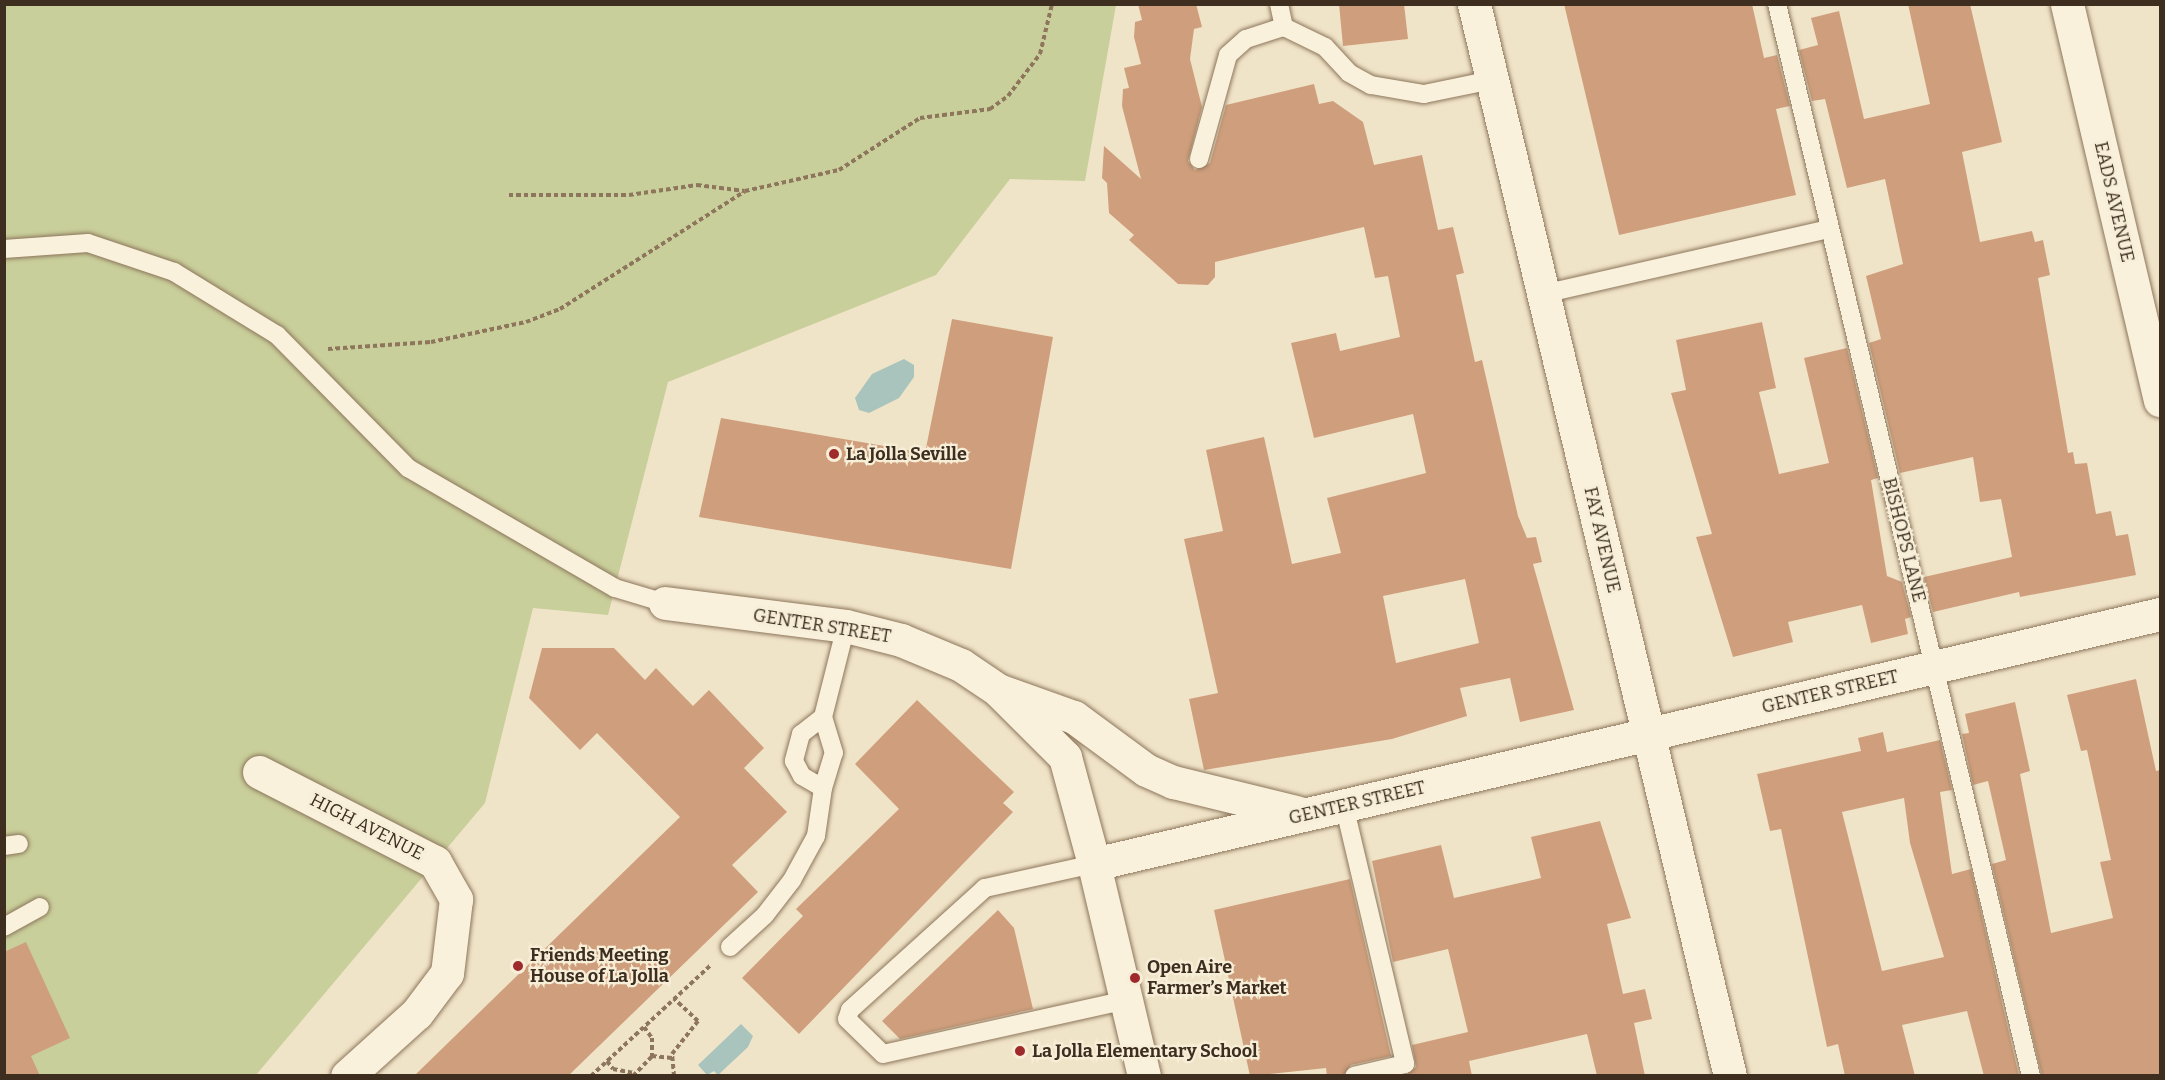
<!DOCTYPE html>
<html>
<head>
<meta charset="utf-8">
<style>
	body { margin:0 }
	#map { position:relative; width:2165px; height:1080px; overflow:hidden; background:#f0e4c8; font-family:Bitter,serif }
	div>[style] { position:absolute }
	.green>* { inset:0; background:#c9cf9b }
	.water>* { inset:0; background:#a9c4bc }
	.building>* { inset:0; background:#cf9f7d }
	.path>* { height:4px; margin-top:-2px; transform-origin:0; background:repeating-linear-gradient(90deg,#8d765c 0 4.5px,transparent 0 7.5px) }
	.roads { filter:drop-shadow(0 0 2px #8d765c) drop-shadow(0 0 2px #8d765c) }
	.lane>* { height:18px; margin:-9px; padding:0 9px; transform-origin:9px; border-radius:9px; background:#faf1dc }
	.street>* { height:33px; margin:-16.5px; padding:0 16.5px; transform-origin:16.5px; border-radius:16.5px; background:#faf1dc }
	.secondary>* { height:33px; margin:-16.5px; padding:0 16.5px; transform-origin:16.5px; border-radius:16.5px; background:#faf1dc }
	.dots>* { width:16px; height:16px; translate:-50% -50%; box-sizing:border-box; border:3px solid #f7eed8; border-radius:50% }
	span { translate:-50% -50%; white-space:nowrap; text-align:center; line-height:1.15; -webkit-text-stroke:4.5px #f7eed8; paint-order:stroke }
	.street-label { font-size:18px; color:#3d2e20 }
	.poi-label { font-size:18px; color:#3d2e20; font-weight:700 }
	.left { translate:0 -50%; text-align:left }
	.frame { position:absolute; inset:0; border:6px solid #3d2e20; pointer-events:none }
</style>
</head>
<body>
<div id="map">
	<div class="green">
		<div style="clip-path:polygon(5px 5px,1116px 5px,1085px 181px,1010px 179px,936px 275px,668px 382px,608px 615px,533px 608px,485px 803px,256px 1075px,5px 1076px)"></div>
	</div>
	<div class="water">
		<div style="clip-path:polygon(904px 359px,914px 365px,914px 377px,899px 398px,869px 413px,859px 410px,855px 398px,872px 374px)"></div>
		<div style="clip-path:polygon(741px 1024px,753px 1036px,748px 1047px,718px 1075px,714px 1071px,707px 1075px,698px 1065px)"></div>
	</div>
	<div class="building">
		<div style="clip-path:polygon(evenodd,1138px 4px,1196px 4px,1202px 27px,1194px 29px,1190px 59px,1202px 107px,1188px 161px,1195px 170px,1210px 163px,1226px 105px,1314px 84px,1319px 104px,1333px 101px,1363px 122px,1374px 165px,1422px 155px,1438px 230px,1453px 227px,1464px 273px,1456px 275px,1475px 362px,1482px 360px,1518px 516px,1527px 538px,1536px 537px,1542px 562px,1533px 564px,1574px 710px,1520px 722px,1510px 678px,1460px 688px,1467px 716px,1392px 739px,1204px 770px,1189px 699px,1218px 693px,1184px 539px,1223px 531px,1206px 450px,1264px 437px,1292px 564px,1341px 553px,1327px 498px,1426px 473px,1413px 414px,1314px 438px,1291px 343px,1336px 333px,1340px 351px,1400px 337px,1388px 276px,1375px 278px,1364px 227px,1215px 262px,1215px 277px,1208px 285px,1178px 284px,1129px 240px,1134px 235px,1109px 213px,1107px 183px,1102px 178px,1104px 146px,1141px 179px,1122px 106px,1123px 89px,1129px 88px,1124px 68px,1141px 64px,1134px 37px,1135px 22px,1142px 20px,1138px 4px,1465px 579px,1479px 643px,1396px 663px,1383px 596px,1465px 579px)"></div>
		<div style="clip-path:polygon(1339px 4px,1404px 4px,1408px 39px,1343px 46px)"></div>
		<div style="clip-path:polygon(1564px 4px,1752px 4px,1764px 58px,1777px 55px,1790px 106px,1776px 109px,1796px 195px,1619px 235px)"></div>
		<div style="clip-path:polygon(1908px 4px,1970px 4px,2002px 142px,1962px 152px,1980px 242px,2032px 231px,2035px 242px,2043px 240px,2050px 275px,2038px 278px,2068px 453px,2073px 452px,2075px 464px,2087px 463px,2096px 514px,2111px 511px,2116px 536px,2128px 534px,2136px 575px,2020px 597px,2019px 592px,1933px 612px,1924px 577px,2012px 557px,2001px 499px,1980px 502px,1973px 457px,1900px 473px,1869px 343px,1881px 339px,1866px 276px,1903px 264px,1885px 179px,1847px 188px,1825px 99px,1812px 101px,1799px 50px,1818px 45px,1811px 18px,1839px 11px,1864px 119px,1930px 104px)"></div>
		<div style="clip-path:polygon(952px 319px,1053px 337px,1011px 569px,699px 517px,721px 418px,925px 453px)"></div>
		<div style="clip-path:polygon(1762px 322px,1776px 388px,1759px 392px,1779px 474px,1829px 463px,1804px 358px,1847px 348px,1878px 478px,1871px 480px,1887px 576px,1902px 582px,1911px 617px,1905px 619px,1908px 634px,1871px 643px,1862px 605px,1788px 622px,1793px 642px,1733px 657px,1696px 537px,1712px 534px,1671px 393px,1686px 390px,1676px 340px)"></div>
		<div style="clip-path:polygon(542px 648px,614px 648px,645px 680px,656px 668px,693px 706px,709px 690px,764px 748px,744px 768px,787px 812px,732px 865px,758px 892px,568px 1076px,414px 1076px,680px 817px,597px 733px,580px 750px,529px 698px)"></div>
		<div style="clip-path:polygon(2136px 679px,2156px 771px,2160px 770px,2160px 1076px,2042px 1076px,1992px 864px,2006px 860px,1988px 781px,1973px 785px,1962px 734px,1969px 733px,1965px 714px,2015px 702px,2030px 771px,2020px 774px,2051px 933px,2113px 918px,2100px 862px,2111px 860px,2087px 750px,2081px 751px,2067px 695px)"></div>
		<div style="clip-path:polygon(917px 700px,1014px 792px,1003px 803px,1013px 812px,799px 1034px,742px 978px,803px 916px,796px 909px,899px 809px,855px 764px)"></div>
		<div style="clip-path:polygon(evenodd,1883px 732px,1887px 752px,1940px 740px,1952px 790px,1940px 792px,1952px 874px,1971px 869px,2019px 1076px,1984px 1076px,1967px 1011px,1902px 1025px,1915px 1076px,1845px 1076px,1838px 1044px,1827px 1047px,1781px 829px,1770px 831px,1757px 774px,1861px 751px,1858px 738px,1883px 732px,1904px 798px,1910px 843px,1944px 957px,1882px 971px,1842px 812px,1904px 798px)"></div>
		<div style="clip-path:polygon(1600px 821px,1631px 918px,1607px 924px,1623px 994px,1645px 989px,1652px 1019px,1634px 1023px,1645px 1076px,1597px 1076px,1587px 1034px,1469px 1061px,1472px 1076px,1405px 1076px,1416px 1067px,1412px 1045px,1468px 1032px,1448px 949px,1393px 962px,1372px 861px,1441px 845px,1454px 898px,1541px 878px,1531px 837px)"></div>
		<div style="clip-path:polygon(1350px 879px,1391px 1056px,1351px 1065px,1343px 1076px,1327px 1076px,1326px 1068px,1250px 1076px,1214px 910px)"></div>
		<div style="clip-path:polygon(998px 910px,1014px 928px,1033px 1009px,900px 1039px,882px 1021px)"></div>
		<div style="clip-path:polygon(26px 942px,70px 1038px,31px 1056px,40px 1076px,4px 1076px,4px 952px)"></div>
	</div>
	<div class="path">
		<div style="left:509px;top:195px;width:120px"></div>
		<div style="left:629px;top:195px;width:69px;rotate:-8.4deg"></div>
		<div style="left:697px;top:185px;width:48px;rotate:7.1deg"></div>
		<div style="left:328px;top:349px;width:103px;rotate:-3.9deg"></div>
		<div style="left:431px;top:342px;width:97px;rotate:-11.9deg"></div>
		<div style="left:526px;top:322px;width:36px;rotate:-21deg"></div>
		<div style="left:560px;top:309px;width:219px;rotate:-32.5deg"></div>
		<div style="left:745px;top:191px;width:96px;rotate:-12.6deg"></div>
		<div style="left:839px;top:170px;width:96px;rotate:-32.7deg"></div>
		<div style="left:920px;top:118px;width:71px;rotate:-7.3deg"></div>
		<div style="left:990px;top:109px;width:22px;rotate:-36deg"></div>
		<div style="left:1008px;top:96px;width:53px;rotate:-52.7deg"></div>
		<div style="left:1040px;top:54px;width:51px;rotate:-76.5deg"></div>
		<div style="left:644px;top:1027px;width:14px;rotate:54deg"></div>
		<div style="left:652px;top:1038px;width:18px;rotate:90deg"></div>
		<div style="left:607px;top:1061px;width:10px;rotate:53deg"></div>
		<div style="left:613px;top:1069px;width:20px;rotate:11deg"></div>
		<div style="left:591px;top:1076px;width:165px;rotate:-42.8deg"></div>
		<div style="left:633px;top:1076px;width:28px;rotate:-46deg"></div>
		<div style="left:652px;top:1056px;width:20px;rotate:6deg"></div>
		<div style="left:674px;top:1076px;width:22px;rotate:-95deg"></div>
		<div style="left:672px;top:1054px;width:42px;rotate:-51.8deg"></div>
		<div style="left:698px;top:1021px;width:33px;rotate:-137deg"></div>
	</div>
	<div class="roads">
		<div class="lane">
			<div style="left:1279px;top:4px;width:24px;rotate:78deg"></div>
			<div style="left:1284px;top:27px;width:46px;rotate:26deg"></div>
			<div style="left:1325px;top:47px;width:35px;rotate:47deg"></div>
			<div style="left:1349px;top:73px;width:25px;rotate:29deg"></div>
			<div style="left:1371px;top:85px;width:54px;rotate:9.6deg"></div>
			<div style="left:1424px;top:94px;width:69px;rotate:-11.6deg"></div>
			<div style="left:1777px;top:4px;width:1102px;rotate:76.67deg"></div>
			<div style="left:1199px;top:159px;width:108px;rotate:-74.4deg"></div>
			<div style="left:1228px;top:55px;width:24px;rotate:-42deg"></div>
			<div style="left:1246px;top:39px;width:40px;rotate:-18deg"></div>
			<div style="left:4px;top:249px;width:84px;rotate:-4.1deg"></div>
			<div style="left:88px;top:243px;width:91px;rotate:18.6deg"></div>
			<div style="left:174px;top:272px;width:121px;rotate:31.5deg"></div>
			<div style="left:277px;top:335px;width:187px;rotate:45.4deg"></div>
			<div style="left:408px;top:468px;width:239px;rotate:30.1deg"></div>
			<div style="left:615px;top:588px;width:52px;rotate:16.7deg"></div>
			<div style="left:1543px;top:294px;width:293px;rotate:-12.8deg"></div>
			<div style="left:823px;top:717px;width:28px;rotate:142deg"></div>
			<div style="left:801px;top:734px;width:28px;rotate:105deg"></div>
			<div style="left:794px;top:761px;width:17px;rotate:62deg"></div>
			<div style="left:802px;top:776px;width:24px;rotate:30deg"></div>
			<div style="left:823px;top:788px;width:37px;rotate:-73deg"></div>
			<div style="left:834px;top:753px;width:38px;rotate:-107deg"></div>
			<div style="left:823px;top:717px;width:94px;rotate:-75.8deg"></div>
			<div style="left:1344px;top:805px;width:266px;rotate:76.7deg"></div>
			<div style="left:1405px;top:1064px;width:52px;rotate:166.8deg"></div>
			<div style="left:4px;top:846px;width:15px;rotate:-8deg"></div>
			<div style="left:1094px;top:864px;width:112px;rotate:167.6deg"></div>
			<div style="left:985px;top:888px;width:182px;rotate:137.9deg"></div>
			<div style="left:850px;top:1010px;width:9px;rotate:108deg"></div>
			<div style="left:847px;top:1019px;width:50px;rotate:44.2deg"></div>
			<div style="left:883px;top:1054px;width:249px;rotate:-12.5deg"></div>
			<div style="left:4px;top:927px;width:41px;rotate:-29.1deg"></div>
			<div style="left:730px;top:947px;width:47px;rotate:-42.4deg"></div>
			<div style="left:765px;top:915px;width:44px;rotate:-52.4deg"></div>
			<div style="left:792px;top:880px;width:50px;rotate:-61.4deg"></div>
			<div style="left:816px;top:836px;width:49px;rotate:-81.7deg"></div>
		</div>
		<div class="street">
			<div style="left:2067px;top:4px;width:407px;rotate:76.8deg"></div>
			<div style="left:665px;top:603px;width:182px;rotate:7.2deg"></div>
			<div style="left:846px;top:626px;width:57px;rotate:14.3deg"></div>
			<div style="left:901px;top:640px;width:65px;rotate:22.6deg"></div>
			<div style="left:961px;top:665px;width:45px;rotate:34deg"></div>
			<div style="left:998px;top:690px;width:95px;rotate:45deg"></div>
			<div style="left:1065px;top:757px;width:111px;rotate:74.8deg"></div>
			<div style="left:1649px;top:734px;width:525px;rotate:-13.22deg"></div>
			<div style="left:259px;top:772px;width:198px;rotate:27.1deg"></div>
			<div style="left:435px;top:862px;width:43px;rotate:60.4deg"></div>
			<div style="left:456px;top:899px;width:75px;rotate:96.9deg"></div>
			<div style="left:447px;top:973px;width:50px;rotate:126.9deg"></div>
			<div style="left:417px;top:1013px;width:94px;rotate:138deg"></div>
		</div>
		<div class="secondary">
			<div style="left:1474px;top:4px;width:1102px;rotate:76.57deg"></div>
			<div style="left:998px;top:690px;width:81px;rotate:19.6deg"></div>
			<div style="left:1074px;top:717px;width:89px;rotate:36.4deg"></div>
			<div style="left:1146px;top:770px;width:30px;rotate:24deg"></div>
			<div style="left:1173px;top:782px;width:127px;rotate:13.7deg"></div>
			<div style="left:1144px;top:1076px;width:218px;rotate:-103.3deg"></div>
			<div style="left:1094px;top:864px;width:570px;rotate:-13.18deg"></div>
		</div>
	</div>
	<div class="dots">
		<div style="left:834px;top:454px;background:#9e2a2b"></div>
		<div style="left:518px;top:966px;background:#9e2a2b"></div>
		<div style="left:1135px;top:978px;background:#9e2a2b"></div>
		<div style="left:1020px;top:1051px;background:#9e2a2b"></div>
	</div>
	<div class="street-label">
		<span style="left:2114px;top:202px;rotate:77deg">EADS AVENUE</span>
		<span style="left:1602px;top:540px;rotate:77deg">FAY AVENUE</span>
		<span style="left:1904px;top:540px;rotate:76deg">BISHOPS LANE</span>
		<span style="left:822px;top:626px;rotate:9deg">GENTER STREET</span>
		<span style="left:1830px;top:692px;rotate:-13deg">GENTER STREET</span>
		<span style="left:1357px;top:803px;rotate:-13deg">GENTER STREET</span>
		<span style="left:367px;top:827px;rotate:27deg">HIGH AVENUE</span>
	</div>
	<div class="poi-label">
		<span class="left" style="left:846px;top:454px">La Jolla Seville</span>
		<span class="left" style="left:530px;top:966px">Friends Meeting<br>House of La Jolla</span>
		<span class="left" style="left:1147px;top:978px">Open Aire<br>Farmer’s Market</span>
		<span class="left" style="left:1032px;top:1051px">La Jolla Elementary School</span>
	</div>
	<div class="frame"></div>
</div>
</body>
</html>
